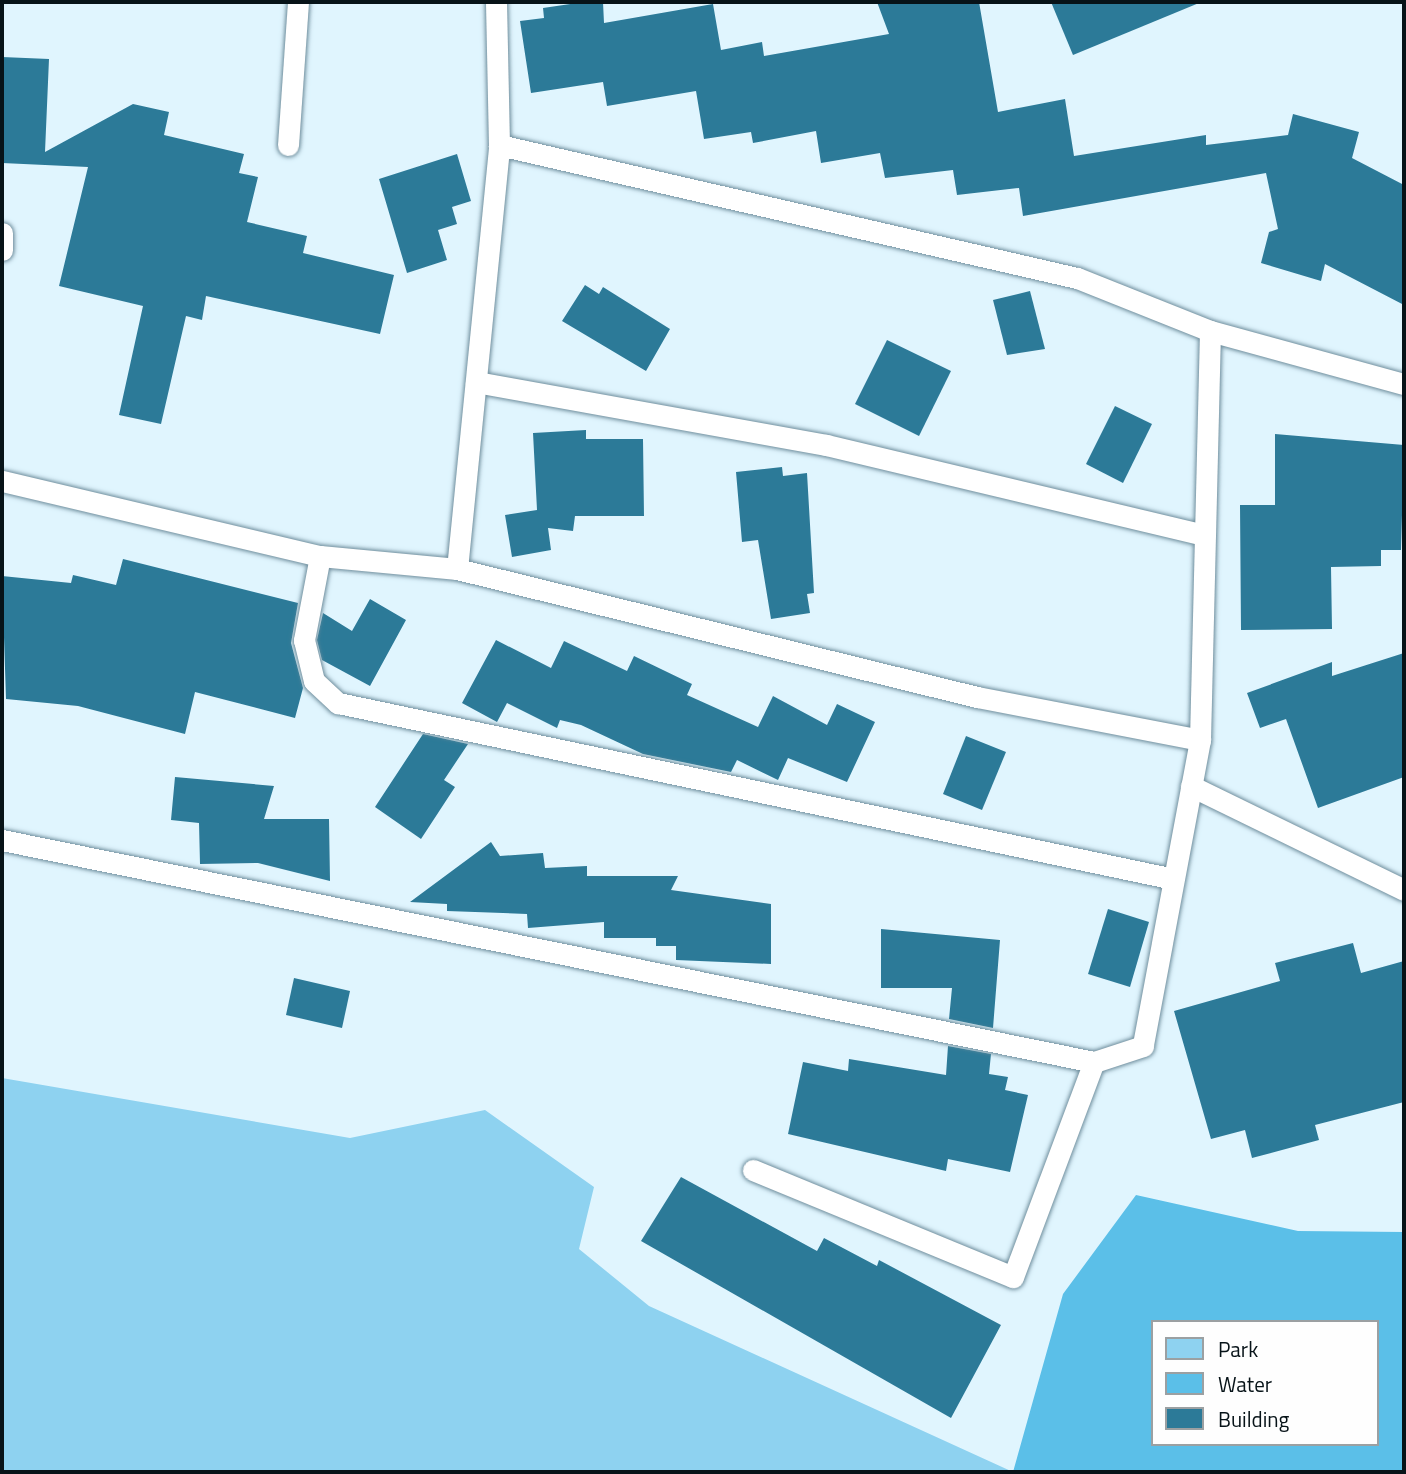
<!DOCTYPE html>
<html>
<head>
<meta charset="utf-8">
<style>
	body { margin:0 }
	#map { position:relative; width:1406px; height:1474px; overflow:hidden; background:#e0f5fe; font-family:"Titillium Web",sans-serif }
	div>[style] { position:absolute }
	.green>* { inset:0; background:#8ed2f0 }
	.water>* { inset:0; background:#5bbfe8 }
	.building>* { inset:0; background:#2c7a98 }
	.roads { filter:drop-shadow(0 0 2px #6f8e9d) drop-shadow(0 0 2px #6f8e9d) }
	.lane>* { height:21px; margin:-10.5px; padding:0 10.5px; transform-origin:10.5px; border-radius:10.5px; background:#fff }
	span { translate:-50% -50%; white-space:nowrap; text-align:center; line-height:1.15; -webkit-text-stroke:5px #fefefe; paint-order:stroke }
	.frame { position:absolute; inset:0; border:4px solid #071318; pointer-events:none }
	.legend { position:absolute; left:1151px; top:1320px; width:228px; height:126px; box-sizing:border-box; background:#fefefe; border:2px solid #9ba0a2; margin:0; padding:9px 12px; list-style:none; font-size:21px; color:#071318 }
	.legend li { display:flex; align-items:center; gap:14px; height:35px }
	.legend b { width:35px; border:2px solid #9ba0a2 }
</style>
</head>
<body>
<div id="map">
	<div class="green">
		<div style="clip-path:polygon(2px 1078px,350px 1138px,485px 1110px,594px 1187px,579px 1249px,649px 1306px,1013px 1472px,2px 1472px)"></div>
	</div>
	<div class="water">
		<div style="clip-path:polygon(evenodd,1136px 1195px,1298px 1231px,1404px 1232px,1404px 1472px,1013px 1472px,1063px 1294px,1136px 1195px,1152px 1322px,1376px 1322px,1376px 1444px,1152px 1444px,1152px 1322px)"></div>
	</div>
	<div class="building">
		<div style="clip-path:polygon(584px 2px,603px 2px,604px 23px,713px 4px,721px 50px,762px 42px,764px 56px,889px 34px,877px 2px,979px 2px,998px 112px,1065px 99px,1074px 156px,1206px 135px,1206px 145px,1288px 135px,1293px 114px,1359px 132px,1352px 158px,1404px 185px,1404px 305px,1325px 264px,1321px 281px,1261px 263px,1269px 232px,1278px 229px,1266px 173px,1023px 216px,1019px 188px,957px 195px,953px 170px,885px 178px,880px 153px,821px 163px,816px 131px,753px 143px,751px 132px,704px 139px,696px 91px,607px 106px,603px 82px,531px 93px,520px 21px,544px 18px,543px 8px)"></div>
		<div style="clip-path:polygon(1051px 2px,1199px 2px,1199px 3px,1073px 55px)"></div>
		<div style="clip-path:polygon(2px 57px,49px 59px,45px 152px,133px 104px,169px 112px,164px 135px,244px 154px,239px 173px,258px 177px,247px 222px,307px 236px,303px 253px,394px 275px,380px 334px,206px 296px,202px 320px,186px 316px,161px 424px,119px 415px,143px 306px,59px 286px,88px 167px,2px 163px)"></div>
		<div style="clip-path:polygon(457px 154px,471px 201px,452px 207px,457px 224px,438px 230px,447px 260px,407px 273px,379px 179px)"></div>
		<div style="clip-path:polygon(585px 285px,599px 294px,603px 287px,670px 329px,646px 371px,562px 321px)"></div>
		<div style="clip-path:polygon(1030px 291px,1045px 349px,1007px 355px,993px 300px)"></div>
		<div style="clip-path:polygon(887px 340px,951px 371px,919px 436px,855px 404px)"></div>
		<div style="clip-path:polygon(1115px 406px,1152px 424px,1123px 483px,1086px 464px)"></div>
		<div style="clip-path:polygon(586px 430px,586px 439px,643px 439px,644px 516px,575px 516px,573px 531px,548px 528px,551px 550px,512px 557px,505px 515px,537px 510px,533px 433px)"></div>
		<div style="clip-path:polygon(1275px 434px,1404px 445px,1401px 550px,1381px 550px,1381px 566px,1331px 567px,1332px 629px,1241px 630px,1240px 505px,1275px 505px)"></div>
		<div style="clip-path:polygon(782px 467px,783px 476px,807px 473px,814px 593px,807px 594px,810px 613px,771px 619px,758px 540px,742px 542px,736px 472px)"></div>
		<div style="clip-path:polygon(123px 559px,298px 603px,291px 643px,303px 688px,295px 718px,195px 692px,185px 734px,78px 706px,6px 699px,2px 576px,71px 583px,73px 575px,116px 585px)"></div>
		<div style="clip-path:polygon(370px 599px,406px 620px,370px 686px,322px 660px,317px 640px,323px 613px,352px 631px)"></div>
		<div style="clip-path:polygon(496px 640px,551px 668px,564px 641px,627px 671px,634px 656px,692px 684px,687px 695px,758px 727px,773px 696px,827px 725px,837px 704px,875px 722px,847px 782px,788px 758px,778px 780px,737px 760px,731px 772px,643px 754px,581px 725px,560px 720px,557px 728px,507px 703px,497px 722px,462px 703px)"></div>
		<div style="clip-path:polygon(1404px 653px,1404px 777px,1318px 808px,1286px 719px,1260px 728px,1247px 693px,1332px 662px,1332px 676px)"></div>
		<div style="clip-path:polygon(423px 734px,468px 744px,444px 780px,455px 787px,421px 839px,375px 807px)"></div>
		<div style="clip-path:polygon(966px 736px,1006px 752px,982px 810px,943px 794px)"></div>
		<div style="clip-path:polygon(175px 777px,274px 786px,264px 819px,329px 819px,330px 881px,258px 863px,200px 864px,199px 823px,171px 820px)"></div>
		<div style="clip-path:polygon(491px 842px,500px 856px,543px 853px,545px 868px,587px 866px,587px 876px,678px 876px,671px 890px,771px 904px,771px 964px,676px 960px,676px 946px,656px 946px,656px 938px,604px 938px,604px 922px,528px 928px,527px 914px,447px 911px,447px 904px,410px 902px)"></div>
		<div style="clip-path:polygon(1108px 909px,1149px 922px,1130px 987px,1088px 974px)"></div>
		<div style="clip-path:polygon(881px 929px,1000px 940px,993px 1028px,949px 1019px,952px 988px,881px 988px)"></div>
		<div style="clip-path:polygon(1353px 943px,1361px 973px,1404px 961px,1404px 1102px,1315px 1125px,1319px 1140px,1252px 1158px,1245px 1130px,1211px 1139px,1174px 1011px,1280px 981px,1275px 963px)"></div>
		<div style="clip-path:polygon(294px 978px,350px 991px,342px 1028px,286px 1015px)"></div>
		<div style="clip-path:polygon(948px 1046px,991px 1054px,989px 1074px,1008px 1077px,1005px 1090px,1028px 1095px,1010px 1172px,948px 1159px,946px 1171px,788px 1134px,803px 1062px,848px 1071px,849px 1059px,946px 1075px)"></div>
		<div style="clip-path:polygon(681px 1177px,817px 1251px,824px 1238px,877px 1266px,879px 1260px,1001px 1325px,951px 1418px,641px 1241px)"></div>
	</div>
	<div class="roads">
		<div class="lane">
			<div style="left:496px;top:2px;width:143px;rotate:88.8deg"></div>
			<div style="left:288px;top:145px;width:143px;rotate:-86deg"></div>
			<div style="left:2px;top:233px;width:17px;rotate:90deg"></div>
			<div style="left:1210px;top:331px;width:201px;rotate:15.3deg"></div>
			<div style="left:476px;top:382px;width:356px;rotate:10.2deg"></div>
			<div style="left:826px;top:445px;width:389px;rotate:13.4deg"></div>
			<div style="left:2px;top:481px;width:327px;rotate:13.3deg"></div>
			<div style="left:320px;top:556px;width:138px;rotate:5.4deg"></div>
			<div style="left:457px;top:569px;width:536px;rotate:13.83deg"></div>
			<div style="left:977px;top:697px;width:227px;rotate:10.9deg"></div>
			<div style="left:1200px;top:740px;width:311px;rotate:100.6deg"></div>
			<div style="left:1143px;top:1046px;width:52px;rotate:161.9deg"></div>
			<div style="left:1094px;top:1062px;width:1114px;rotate:-168.51deg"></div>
			<div style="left:320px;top:556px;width:86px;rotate:100.8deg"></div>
			<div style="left:304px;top:640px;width:42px;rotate:76.3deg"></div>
			<div style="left:314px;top:681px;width:33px;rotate:43deg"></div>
			<div style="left:338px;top:703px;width:854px;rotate:11.89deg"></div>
			<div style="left:457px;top:569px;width:426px;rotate:-84.3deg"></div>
			<div style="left:499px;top:145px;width:593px;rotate:12.96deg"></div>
			<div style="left:1077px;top:278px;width:143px;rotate:21.7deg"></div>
			<div style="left:1210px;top:331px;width:409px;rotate:91.4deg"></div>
			<div style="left:1191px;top:786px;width:237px;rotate:26deg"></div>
			<div style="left:753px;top:1170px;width:281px;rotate:22.4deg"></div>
			<div style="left:1013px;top:1277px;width:230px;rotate:-69.4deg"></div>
		</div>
	</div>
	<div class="frame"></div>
	<ul class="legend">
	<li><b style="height:19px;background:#8ed2f0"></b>Park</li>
	<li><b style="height:19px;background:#5bbfe8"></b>Water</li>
	<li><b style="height:19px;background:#2c7a98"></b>Building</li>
	</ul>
</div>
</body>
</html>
